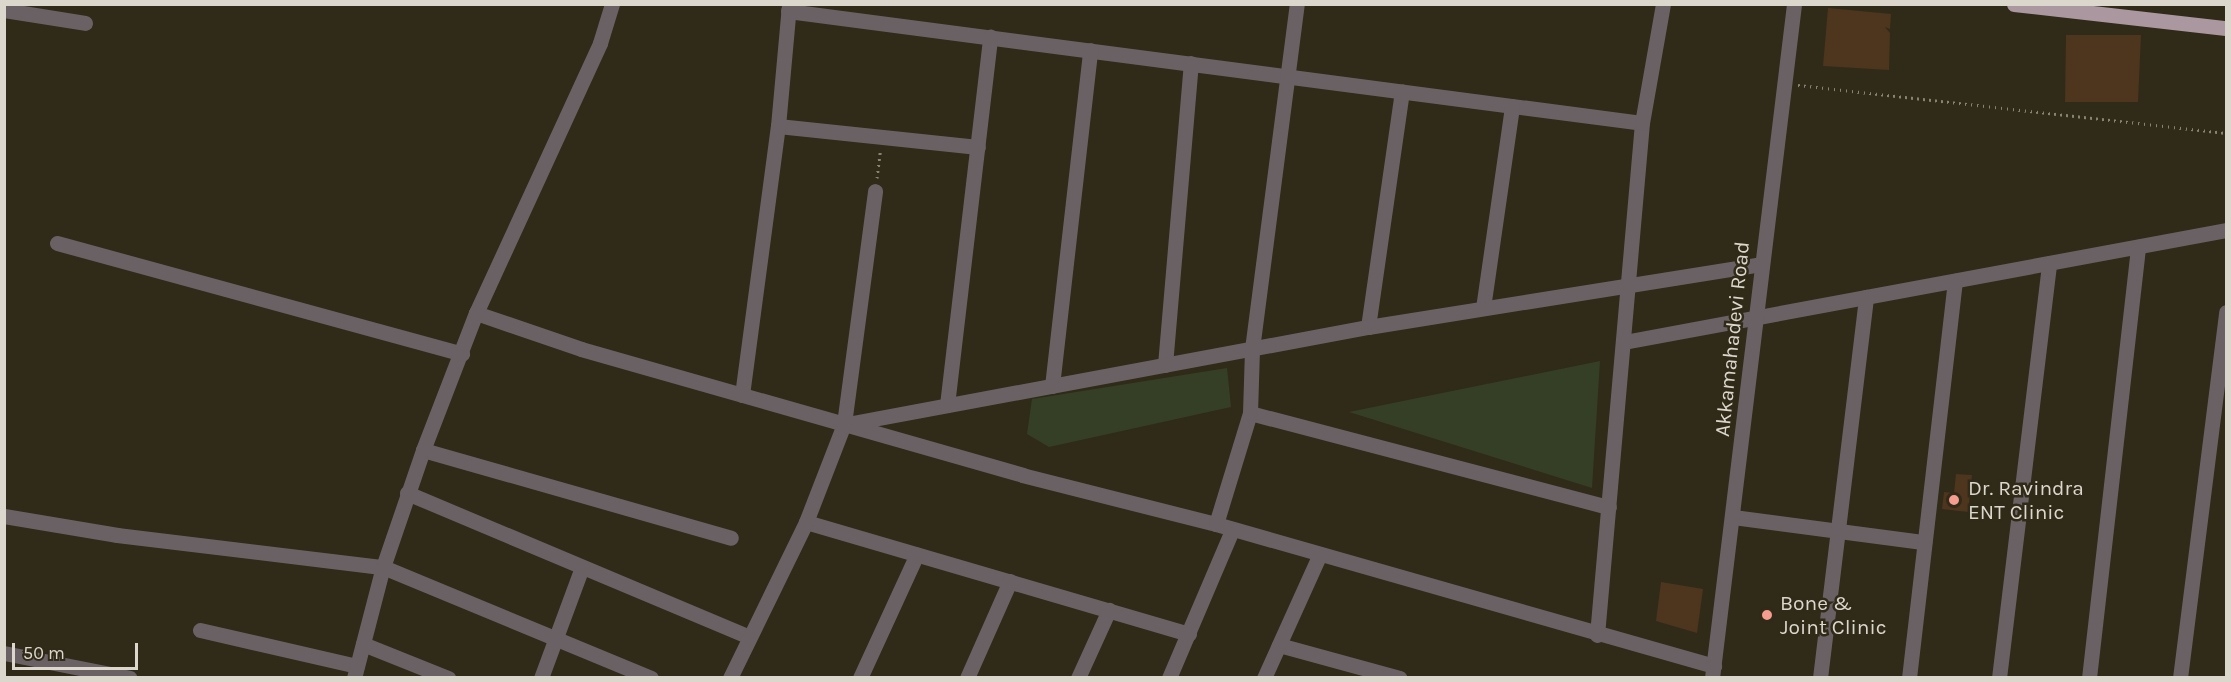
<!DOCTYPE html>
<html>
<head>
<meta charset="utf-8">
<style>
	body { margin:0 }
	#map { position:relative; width:2231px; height:682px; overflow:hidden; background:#302a18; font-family:Karla,sans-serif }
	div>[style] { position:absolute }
	.green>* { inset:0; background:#353f26 }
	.building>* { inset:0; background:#4e351e }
	.path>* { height:3px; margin-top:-1.5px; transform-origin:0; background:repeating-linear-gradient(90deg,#878274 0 1.5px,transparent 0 6px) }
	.minor>* { height:15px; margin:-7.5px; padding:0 7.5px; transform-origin:7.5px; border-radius:7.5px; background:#6a6165 }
	.major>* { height:15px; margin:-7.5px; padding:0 7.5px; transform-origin:7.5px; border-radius:7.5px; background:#aa97a0 }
	.dots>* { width:16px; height:16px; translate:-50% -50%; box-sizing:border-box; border:3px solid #302a18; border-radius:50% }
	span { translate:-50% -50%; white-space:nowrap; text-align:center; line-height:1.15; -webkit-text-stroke:5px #302a18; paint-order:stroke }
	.street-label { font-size:21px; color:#dbd7cc }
	.poi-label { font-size:21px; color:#dbd7cc }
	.left { translate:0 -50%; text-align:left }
	.frame { position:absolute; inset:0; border:6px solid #dbd7cc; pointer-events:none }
	.scale { position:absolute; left:12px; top:643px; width:126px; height:27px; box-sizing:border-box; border:3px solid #dbd7cc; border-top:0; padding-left:8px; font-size:18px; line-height:21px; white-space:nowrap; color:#dbd7cc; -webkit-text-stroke:4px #302a18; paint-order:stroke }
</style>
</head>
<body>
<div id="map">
	<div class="green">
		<div style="clip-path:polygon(1600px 361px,1592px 488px,1349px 412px,1393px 403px)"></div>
		<div style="clip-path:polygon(1227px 368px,1231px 407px,1049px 447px,1027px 434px,1032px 399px)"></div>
	</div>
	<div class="building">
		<div style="clip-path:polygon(1828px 8px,1891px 14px,1890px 29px,1885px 27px,1890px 33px,1889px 70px,1823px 66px)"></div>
		<div style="clip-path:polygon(2066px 35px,2141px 35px,2138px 102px,2065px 102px)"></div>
		<div style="clip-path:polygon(1956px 474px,1972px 475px,1968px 512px,1942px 509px,1944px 492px,1954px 493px)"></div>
		<div style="clip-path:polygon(1661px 582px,1703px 589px,1697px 633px,1656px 621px)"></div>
	</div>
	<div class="path">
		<div style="left:1798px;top:85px;width:431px;rotate:6.4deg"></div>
		<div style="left:877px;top:178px;width:26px;rotate:-83deg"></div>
	</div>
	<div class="minor">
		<div style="left:4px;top:10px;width:82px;rotate:9.1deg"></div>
		<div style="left:788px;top:11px;width:861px;rotate:7.47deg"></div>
		<div style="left:778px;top:126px;width:201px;rotate:6deg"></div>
		<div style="left:57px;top:243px;width:420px;rotate:15.3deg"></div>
		<div style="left:1483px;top:308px;width:204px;rotate:-81.8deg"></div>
		<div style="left:476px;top:313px;width:111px;rotate:18.9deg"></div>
		<div style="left:581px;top:349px;width:459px;rotate:15.9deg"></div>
		<div style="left:1022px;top:475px;width:200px;rotate:14.2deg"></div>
		<div style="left:1216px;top:524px;width:518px;rotate:15.92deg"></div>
		<div style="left:1368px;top:327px;width:238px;rotate:-81.8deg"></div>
		<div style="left:1624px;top:342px;width:612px;rotate:-10.54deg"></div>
		<div style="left:1165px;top:365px;width:303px;rotate:-85.1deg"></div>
		<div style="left:1052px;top:386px;width:338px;rotate:-83.5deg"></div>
		<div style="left:742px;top:395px;width:271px;rotate:-82.4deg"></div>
		<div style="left:778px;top:126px;width:122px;rotate:-84.8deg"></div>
		<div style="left:947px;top:405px;width:371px;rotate:-83.3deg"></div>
		<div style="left:1250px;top:413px;width:371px;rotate:14.7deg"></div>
		<div style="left:847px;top:424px;width:530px;rotate:-10.55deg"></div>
		<div style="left:1368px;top:327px;width:398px;rotate:-9.1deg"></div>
		<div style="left:423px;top:450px;width:320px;rotate:15.9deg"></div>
		<div style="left:407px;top:493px;width:370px;rotate:22.8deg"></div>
		<div style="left:4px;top:516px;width:115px;rotate:9.5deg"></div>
		<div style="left:117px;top:535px;width:268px;rotate:6.9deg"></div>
		<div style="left:383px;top:567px;width:290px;rotate:22.5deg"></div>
		<div style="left:1733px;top:517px;width:193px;rotate:7.5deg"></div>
		<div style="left:806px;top:522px;width:399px;rotate:16.3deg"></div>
		<div style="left:1216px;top:524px;width:116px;rotate:-73deg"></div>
		<div style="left:1250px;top:413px;width:64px;rotate:-88.2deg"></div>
		<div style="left:1252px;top:349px;width:348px;rotate:-82.6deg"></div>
		<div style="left:200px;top:630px;width:161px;rotate:12.9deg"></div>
		<div style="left:1597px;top:635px;width:514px;rotate:-84.98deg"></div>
		<div style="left:1642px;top:123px;width:121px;rotate:-80deg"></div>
		<div style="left:363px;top:644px;width:92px;rotate:21.8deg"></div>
		<div style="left:1279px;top:645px;width:125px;rotate:15.3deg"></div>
		<div style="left:4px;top:653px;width:128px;rotate:11.2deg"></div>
		<div style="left:354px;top:678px;width:115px;rotate:-75.4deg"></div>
		<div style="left:383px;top:567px;width:124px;rotate:-71.1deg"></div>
		<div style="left:423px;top:450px;width:147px;rotate:-68.9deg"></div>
		<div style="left:476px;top:313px;width:297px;rotate:-65.3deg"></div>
		<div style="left:600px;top:43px;width:41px;rotate:-72.9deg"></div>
		<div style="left:541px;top:678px;width:118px;rotate:-69.7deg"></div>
		<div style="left:730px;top:678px;width:174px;rotate:-64deg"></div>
		<div style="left:806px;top:522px;width:105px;rotate:-68.8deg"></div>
		<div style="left:844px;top:424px;width:235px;rotate:-82.4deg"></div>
		<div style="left:860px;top:678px;width:136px;rotate:-65.3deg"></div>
		<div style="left:967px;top:678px;width:106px;rotate:-66.1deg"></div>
		<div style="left:1078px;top:678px;width:75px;rotate:-65.5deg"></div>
		<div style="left:1169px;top:678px;width:161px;rotate:-66.9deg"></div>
		<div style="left:1264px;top:678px;width:134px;rotate:-65.7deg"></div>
		<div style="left:1712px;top:678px;width:679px;rotate:-83.06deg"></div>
		<div style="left:1820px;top:678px;width:384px;rotate:-83.1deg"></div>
		<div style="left:1909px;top:678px;width:400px;rotate:-83.4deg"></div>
		<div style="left:1999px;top:678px;width:418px;rotate:-83.1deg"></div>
		<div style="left:2089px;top:678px;width:434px;rotate:-83.5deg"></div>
		<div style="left:2180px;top:678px;width:369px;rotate:-82.8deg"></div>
	</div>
	<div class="major">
		<div style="left:2014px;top:4px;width:213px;rotate:6.5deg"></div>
	</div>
	<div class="dots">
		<div style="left:1954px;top:500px;background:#f59d8f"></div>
		<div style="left:1767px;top:615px;background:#f59d8f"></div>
	</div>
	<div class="street-label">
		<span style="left:1732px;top:339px;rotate:-84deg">Akkamahadevi Road</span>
	</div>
	<div class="poi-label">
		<span class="left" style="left:1968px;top:500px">Dr. Ravindra<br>ENT Clinic</span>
		<span class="left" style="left:1780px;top:615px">Bone &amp;<br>Joint Clinic</span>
	</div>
	<div class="frame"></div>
	<div class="scale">50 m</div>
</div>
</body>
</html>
